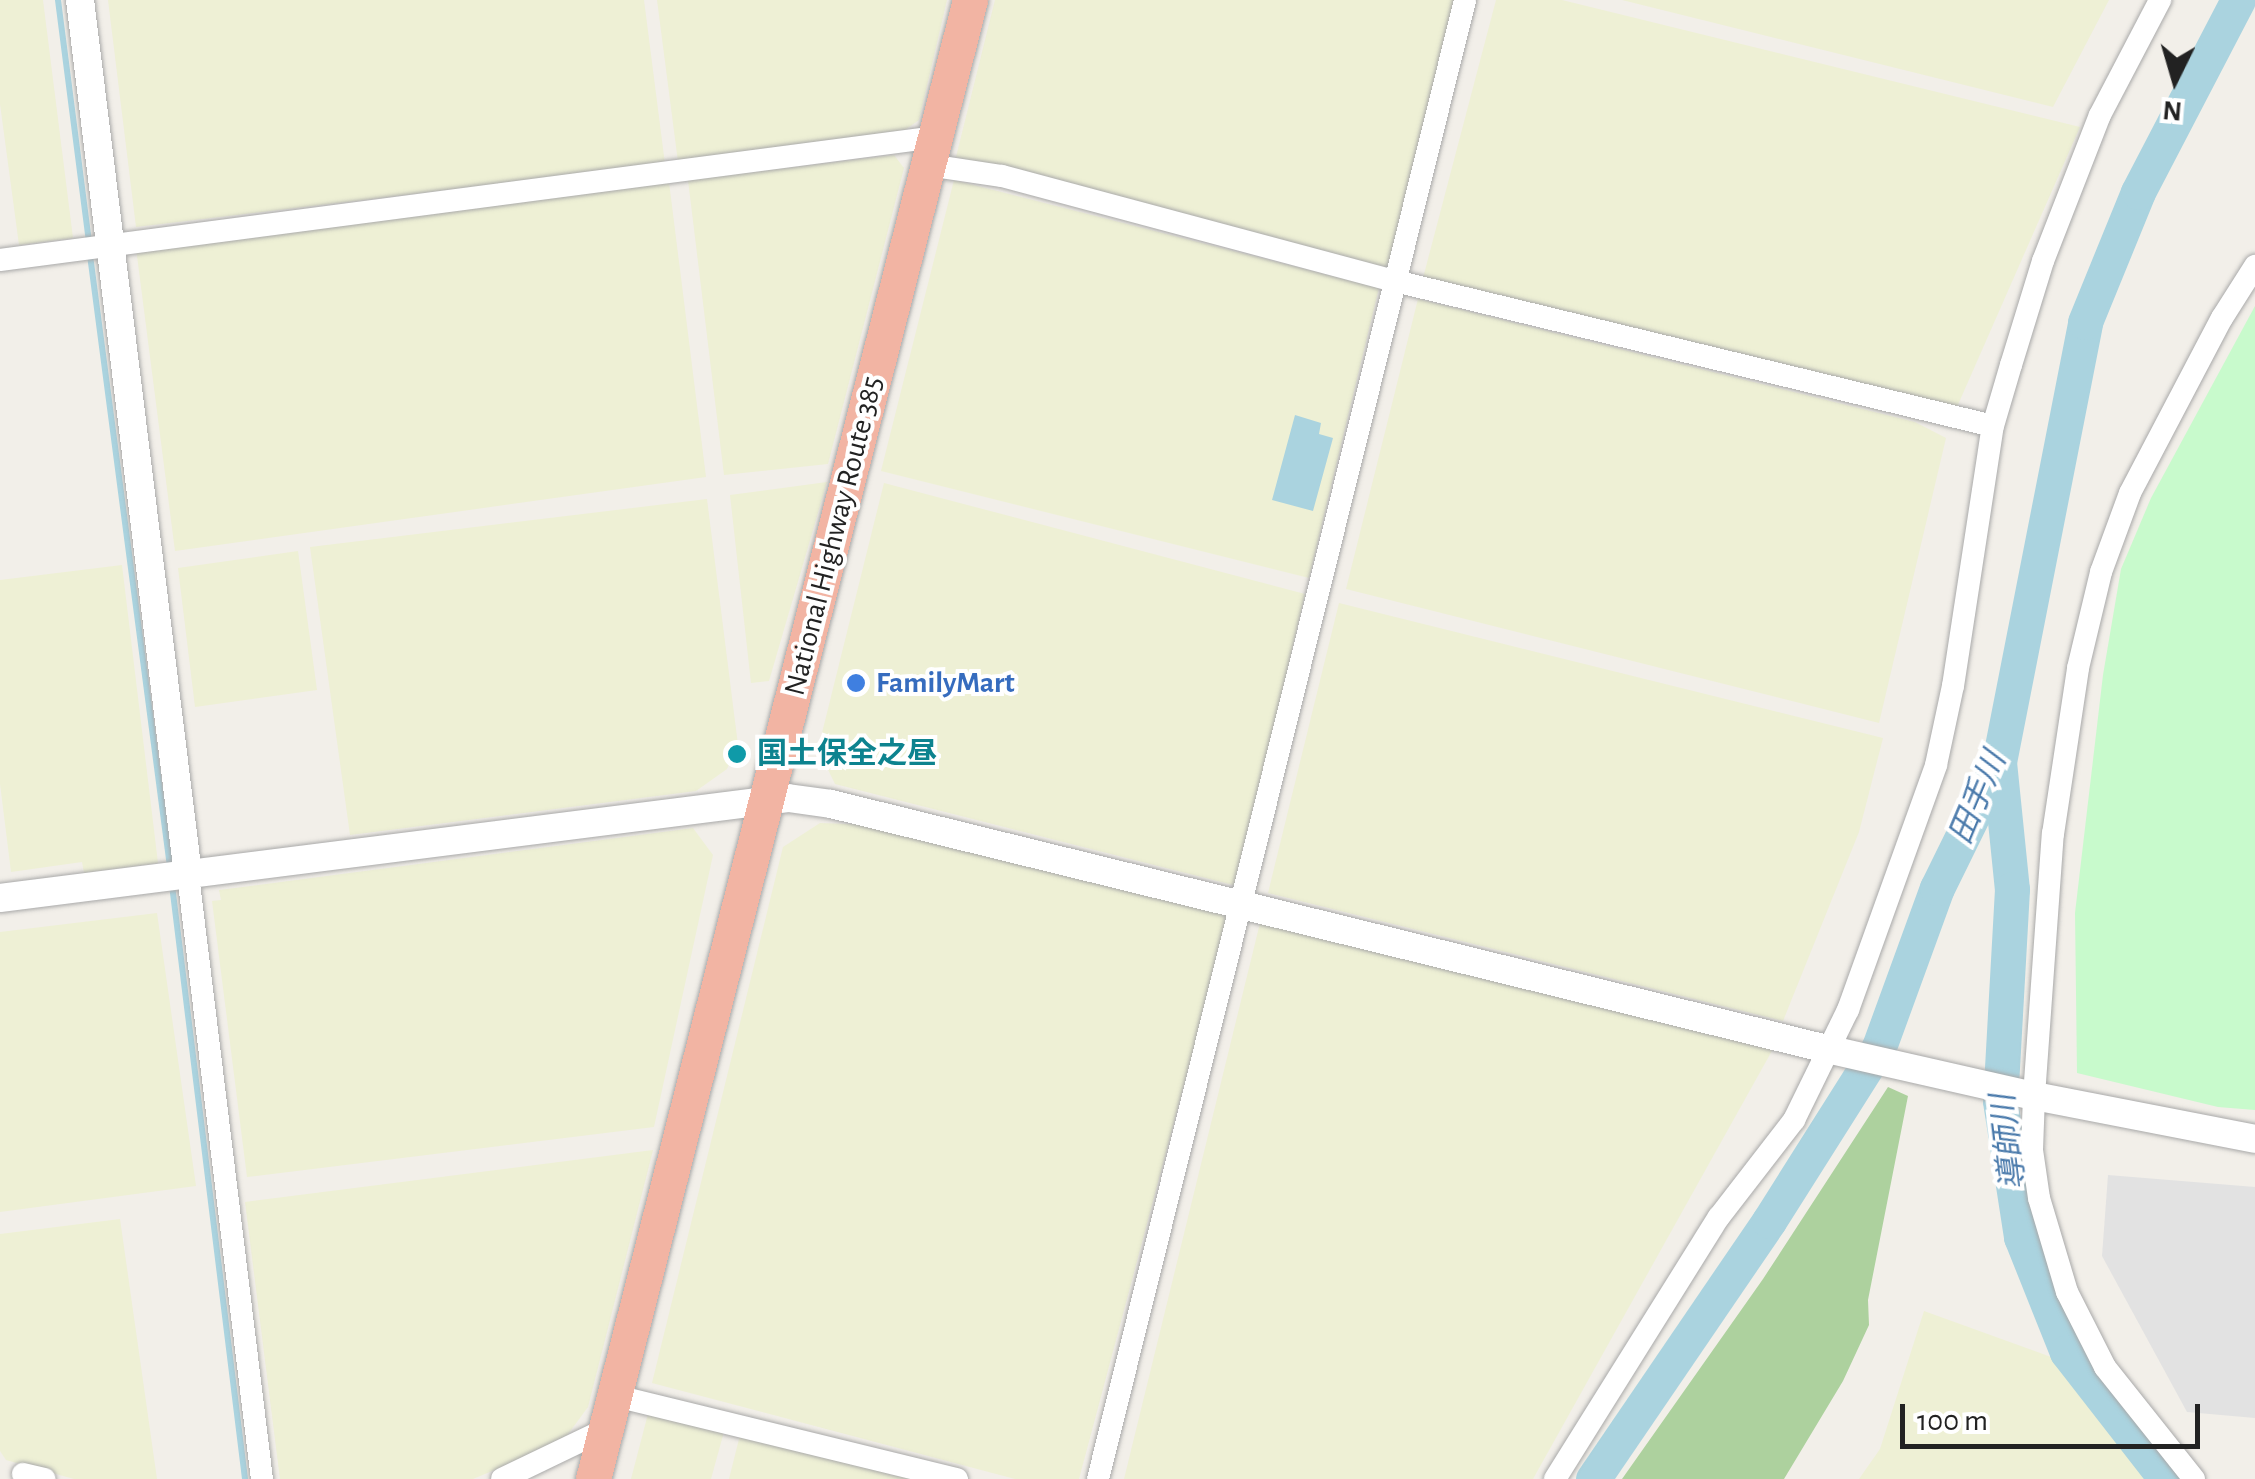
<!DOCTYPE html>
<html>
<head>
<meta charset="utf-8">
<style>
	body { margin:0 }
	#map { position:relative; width:2255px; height:1479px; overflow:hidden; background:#f2efe9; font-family:"Alegreya Sans","Noto Sans JP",sans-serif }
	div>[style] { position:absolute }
	.farmland>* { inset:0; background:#eef0d5 }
	.forest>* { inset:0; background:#add19e }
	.park>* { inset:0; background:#c8facc }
	.parking>* { inset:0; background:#e2e2e2 }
	.water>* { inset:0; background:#aad3df }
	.stream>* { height:6px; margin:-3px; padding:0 3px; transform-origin:3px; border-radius:3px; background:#aad3df }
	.river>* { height:35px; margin:-17.5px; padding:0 17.5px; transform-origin:17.5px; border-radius:17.5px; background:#aad3df }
	.roads { filter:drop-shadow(0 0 2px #a9a9a9) drop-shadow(0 0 2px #a9a9a9) }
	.minor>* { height:22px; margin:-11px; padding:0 11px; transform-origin:11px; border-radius:11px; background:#fff }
	.tertiary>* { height:28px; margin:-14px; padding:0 14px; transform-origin:14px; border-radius:14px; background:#fff }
	.trunk>* { height:35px; margin:-17.5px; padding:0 17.5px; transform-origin:17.5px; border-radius:17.5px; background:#f2b4a3 }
	.dots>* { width:28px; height:28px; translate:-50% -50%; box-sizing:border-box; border:5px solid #fff; border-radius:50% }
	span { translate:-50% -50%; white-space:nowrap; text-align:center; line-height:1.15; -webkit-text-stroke:8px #fff; paint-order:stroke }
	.street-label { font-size:30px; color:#222 }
	.shop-label { font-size:30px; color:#366cbe; font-weight:700 }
	.left { translate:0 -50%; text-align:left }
	.culture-label { font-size:30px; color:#0d838f; font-weight:700 }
	.water-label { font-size:32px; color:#4a7aab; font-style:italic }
	.north { position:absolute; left:2125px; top:30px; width:100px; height:100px; -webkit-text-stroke:8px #fff; paint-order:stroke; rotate:185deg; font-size:28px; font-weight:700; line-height:40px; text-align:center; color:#222 }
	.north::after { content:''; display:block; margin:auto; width:35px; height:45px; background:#222; clip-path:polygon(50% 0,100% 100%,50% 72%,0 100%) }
	.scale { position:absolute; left:1900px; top:1404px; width:300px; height:45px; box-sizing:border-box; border:5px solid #222; border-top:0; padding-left:12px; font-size:30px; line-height:35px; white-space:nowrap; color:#222; -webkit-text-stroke:8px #fff; paint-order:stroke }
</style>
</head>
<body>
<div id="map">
	<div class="farmland">
		<div style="clip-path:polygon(0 0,43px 0,73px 238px,19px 245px,0 104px)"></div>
		<div style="clip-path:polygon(108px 0,644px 0,665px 164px,136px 227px)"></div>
		<div style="clip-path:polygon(657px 0,947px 0,919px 120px,905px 130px,678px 162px)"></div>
		<div style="clip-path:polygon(995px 0,1455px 0,1388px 268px,956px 157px)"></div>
		<div style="clip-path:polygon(1496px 0,1562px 0,2080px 127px,1957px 407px,1423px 278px)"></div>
		<div style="clip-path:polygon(1622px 0,2109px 0,2053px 107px)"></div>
		<div style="clip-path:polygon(894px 155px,904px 168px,828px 464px,724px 475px,688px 180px)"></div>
		<div style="clip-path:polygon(954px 180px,1379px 288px,1309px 578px,881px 471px)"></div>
		<div style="clip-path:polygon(669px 182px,706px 477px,175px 551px,136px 248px)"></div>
		<div style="clip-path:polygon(1418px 299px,1915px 422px,1946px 438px,1879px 723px,1346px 589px)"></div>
		<div style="clip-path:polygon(827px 482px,769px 681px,751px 683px,730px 495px)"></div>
		<div style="clip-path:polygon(884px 483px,1305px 594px,1237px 886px,835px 784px,818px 749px)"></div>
		<div style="clip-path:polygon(707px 499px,738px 745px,727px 769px,696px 791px,350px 835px,310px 547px)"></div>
		<div style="clip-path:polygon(298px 551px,317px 690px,195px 707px,178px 568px)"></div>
		<div style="clip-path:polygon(122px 565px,158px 863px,84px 873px,82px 862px,11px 872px,0 784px,0 580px)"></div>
		<div style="clip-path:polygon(1339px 603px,1883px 738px,1859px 832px,1783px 1021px,1268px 893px)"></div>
		<div style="clip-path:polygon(820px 823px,878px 825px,1229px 916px,1079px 1479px,1015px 1479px,652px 1383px,783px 847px)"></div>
		<div style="clip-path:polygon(693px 828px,713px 855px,654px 1127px,247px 1177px,212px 901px,221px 900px,219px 890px)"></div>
		<div style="clip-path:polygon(157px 913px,196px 1186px,0 1212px,0 932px)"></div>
		<div style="clip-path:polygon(1260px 923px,1773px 1049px,1533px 1479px,1124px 1479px)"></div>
		<div style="clip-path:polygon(653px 1150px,588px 1407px,563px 1441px,473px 1479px,280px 1479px,245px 1202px)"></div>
		<div style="clip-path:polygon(120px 1219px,157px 1479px,74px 1479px,6px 1460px,0 1451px,0 1234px)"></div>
		<div style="clip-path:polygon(1924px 1311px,2051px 1357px,2145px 1479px,1859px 1479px,1880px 1449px)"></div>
		<div style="clip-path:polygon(649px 1410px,725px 1428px,711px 1479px,631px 1479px)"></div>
		<div style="clip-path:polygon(740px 1435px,916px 1479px,729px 1479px)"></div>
	</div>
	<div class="forest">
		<div style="clip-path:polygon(1888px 1087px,1908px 1096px,1868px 1300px,1869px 1325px,1843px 1381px,1784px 1479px,1622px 1479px,1763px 1279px)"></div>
	</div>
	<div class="park">
		<div style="clip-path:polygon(2255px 306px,2255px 1110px,2218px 1107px,2077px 1073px,2075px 913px,2103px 675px,2121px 569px,2151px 498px)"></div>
	</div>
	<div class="parking">
		<div style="clip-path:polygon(2108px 1175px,2255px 1187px,2255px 1418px,2187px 1412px,2102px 1256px)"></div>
	</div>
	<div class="water">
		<div style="clip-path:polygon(1295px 415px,1321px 423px,1319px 434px,1333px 438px,1313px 511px,1272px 500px)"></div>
	</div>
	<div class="stream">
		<div style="left:58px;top:0;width:245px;rotate:82.7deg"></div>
		<div style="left:90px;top:255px;width:617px;rotate:82.55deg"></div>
		<div style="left:172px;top:885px;width:598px;rotate:82.99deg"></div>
	</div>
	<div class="river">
		<div style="left:1999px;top:762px;width:128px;rotate:84.2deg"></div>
		<div style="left:2012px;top:889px;width:212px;rotate:93.2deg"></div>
		<div style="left:2000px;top:1101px;width:138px;rotate:81.2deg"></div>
		<div style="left:2021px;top:1237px;width:124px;rotate:68.2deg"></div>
		<div style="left:2067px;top:1352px;width:161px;rotate:52.1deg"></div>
		<div style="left:1593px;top:1479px;width:312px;rotate:-55.7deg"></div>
		<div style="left:1769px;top:1221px;width:206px;rotate:-57.7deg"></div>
		<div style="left:1879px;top:1047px;width:169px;rotate:-70deg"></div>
		<div style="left:1937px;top:888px;width:140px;rotate:-63.8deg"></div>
		<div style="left:1999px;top:762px;width:448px;rotate:-78.9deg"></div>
		<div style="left:2085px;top:322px;width:140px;rotate:-67.8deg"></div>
		<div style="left:2138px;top:192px;width:216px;rotate:-62.5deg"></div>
	</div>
	<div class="roads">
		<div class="minor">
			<div style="left:928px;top:165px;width:75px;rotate:8.5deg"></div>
			<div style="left:1002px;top:176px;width:407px;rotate:15deg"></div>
			<div style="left:1395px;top:281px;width:615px;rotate:13.63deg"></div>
			<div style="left:0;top:260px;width:943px;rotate:-7.49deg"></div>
			<div style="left:188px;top:875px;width:609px;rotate:83.02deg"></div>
			<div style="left:616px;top:1396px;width:351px;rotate:13.7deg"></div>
			<div style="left:23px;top:1474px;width:22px;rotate:13deg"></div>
			<div style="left:502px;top:1479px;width:115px;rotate:-25.7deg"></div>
			<div style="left:1098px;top:1479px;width:1524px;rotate:-76.06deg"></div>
			<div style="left:1555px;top:1479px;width:309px;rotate:-58deg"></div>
			<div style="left:1719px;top:1217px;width:123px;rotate:-52.3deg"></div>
			<div style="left:1794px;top:1120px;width:123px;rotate:-63.9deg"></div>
			<div style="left:1848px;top:1010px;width:260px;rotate:-70.2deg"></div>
			<div style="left:1936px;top:765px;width:81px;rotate:-77.9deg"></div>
			<div style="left:1953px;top:686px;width:263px;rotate:-81.3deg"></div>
			<div style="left:1993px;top:426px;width:64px;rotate:-73.6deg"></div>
			<div style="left:2011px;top:365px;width:109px;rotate:-72.9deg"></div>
			<div style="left:2043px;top:261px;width:157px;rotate:-68.7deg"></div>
			<div style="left:2100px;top:115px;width:130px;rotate:-62.4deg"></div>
			<div style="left:2194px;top:1479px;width:143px;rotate:-128.5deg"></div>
			<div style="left:2105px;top:1367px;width:84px;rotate:-116.9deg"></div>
			<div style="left:2067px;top:1292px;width:98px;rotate:-106.6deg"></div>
			<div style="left:2039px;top:1198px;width:49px;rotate:-98.3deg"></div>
			<div style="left:2032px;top:1150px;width:54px;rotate:-87.9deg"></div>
			<div style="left:2034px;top:1096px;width:263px;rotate:-85.9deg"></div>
			<div style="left:2053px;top:834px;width:168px;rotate:-81.4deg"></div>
			<div style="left:2078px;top:668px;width:99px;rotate:-76.5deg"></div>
			<div style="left:2101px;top:572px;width:84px;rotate:-69.8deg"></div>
			<div style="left:2130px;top:493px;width:198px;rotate:-62.3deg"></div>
			<div style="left:2222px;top:318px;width:62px;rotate:-57.6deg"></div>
		</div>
		<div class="tertiary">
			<div style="left:80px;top:0;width:882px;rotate:82.96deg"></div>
			<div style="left:0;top:898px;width:794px;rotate:-7.23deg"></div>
			<div style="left:788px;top:798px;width:43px;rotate:7.9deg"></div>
			<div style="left:831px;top:804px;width:1030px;rotate:13.82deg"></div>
			<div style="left:1831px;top:1050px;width:208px;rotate:12.8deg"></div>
			<div style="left:2034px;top:1096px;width:225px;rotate:11deg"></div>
		</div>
		<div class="trunk">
			<div style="left:593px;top:1479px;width:1526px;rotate:-75.7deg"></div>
		</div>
	</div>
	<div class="dots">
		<div style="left:856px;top:683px;background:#3f7fe0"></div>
		<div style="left:737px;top:754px;background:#0f9aa8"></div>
	</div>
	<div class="street-label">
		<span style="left:834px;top:536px;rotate:-76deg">National Highway Route 385</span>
	</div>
	<div class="shop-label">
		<span class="left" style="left:876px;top:683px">FamilyMart</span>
	</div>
	<div class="culture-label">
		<span class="left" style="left:757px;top:754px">国土保全之昼</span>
	</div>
	<div class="water-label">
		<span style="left:1978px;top:798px;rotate:-67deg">田手川</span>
		<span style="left:2009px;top:1142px;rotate:-97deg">導師川</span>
	</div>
	<div class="north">N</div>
	<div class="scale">100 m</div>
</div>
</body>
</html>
